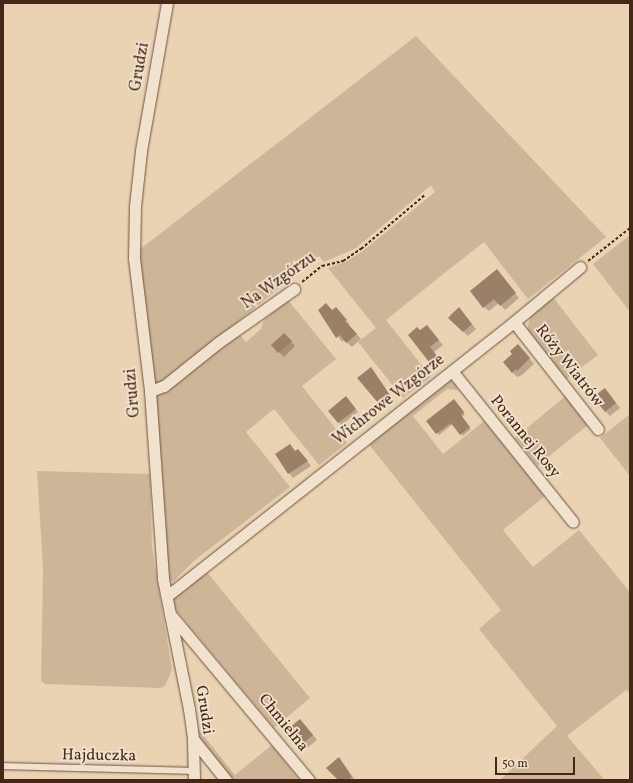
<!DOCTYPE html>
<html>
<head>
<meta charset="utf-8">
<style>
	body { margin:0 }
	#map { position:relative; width:633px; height:783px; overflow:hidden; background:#e9d3b2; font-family:Vollkorn,serif }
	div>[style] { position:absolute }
	.green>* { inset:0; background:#cdb698 }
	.shadow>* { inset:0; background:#0003 }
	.building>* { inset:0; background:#9b8068 }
	.path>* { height:2px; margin-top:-1px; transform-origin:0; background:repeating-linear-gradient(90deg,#462718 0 3px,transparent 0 5px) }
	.roads { filter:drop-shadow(0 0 1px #6f523e) drop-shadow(0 0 1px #6f523e) }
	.service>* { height:5.5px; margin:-2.75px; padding:0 2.75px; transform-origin:2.75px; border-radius:2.75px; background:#f1e2cd }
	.minor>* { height:11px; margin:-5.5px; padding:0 5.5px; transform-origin:5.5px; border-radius:5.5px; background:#f1e2cd }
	span { translate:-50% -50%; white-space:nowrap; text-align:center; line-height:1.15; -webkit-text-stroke:3.5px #f1e2cd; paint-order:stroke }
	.street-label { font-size:16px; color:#462718 }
	.frame { position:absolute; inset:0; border:4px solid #462718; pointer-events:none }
	.scale { position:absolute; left:495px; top:757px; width:80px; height:18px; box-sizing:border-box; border:2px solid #462718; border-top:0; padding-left:5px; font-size:12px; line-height:14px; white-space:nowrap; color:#462718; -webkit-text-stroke:3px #f1e2cd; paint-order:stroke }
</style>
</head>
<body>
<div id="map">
	<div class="green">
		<div style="clip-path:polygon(416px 36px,606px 237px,528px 299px,484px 242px,442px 275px,386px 320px,431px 377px,403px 398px,358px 342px,376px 328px,328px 268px,347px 261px,363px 251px,435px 192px,431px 185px,356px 248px,324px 262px,319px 256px,162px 383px,153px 385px,144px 314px,139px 250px)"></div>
		<div style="clip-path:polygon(630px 235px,630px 312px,593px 264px)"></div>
		<div style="clip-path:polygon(552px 296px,598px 355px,565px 380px,527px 332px,531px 312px)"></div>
		<div style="clip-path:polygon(288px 300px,336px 359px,302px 386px,347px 443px,319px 465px,274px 409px,246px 432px,290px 487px,195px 560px,173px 582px,168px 579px,154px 396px,240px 335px,246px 342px,261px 329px,264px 320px)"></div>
		<div style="clip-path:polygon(447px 380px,454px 382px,458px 390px,447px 389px,413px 416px,443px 454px,484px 421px,545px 496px,503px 530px,533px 567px,579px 530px,630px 592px,630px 694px,626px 690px,567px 736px,603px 778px,600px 780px,500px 780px,557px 726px,479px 629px,501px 610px,367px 442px)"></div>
		<div style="clip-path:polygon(567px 395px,589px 424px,537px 466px,515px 438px)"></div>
		<div style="clip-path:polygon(630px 414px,630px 476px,600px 438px)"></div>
		<div style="clip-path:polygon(37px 471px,150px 474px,152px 547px,172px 670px,165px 686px,160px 688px,45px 684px,41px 681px,43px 567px)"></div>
		<div style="clip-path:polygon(206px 571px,310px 698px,274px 728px,175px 609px,173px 597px)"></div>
		<div style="clip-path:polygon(195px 725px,235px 775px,272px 745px,300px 780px,230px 780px,197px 736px)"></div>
	</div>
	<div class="shadow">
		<div style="clip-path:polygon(501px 275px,519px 298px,505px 310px,499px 303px,489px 311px,484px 307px)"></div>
		<div style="clip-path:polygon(459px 308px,476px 329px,468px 336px,453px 322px,450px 315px)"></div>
		<div style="clip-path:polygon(319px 310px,340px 313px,350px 325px,349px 326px,361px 339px,352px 347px,344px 340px,342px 342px)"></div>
		<div style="clip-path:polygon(420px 331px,431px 331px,443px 345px,434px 352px,441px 361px,434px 366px,429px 362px)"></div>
		<div style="clip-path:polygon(288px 338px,295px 346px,284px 357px,272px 345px)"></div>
		<div style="clip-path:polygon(523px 350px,534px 364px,522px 375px,517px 377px,512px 372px,513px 355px)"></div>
		<div style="clip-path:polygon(372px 371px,391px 397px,382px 405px,358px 378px)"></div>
		<div style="clip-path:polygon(609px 394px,620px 408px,610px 416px,605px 411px)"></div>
		<div style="clip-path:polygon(348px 400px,358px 412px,341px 425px,330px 411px)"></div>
		<div style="clip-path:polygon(455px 402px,465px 414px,462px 417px,471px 429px,463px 436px,453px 424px,439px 435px,427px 421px)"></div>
		<div style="clip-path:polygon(296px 452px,303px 455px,311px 466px,293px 478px,289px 473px)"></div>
		<div style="clip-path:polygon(305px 725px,317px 740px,307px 748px,290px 728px)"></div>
		<div style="clip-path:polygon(339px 759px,343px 763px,355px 780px,338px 780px)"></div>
	</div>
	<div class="building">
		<div style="clip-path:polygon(497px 269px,516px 293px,500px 306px,494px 299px,483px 308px,470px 291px)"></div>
		<div style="clip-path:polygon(326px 303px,332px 310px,336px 307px,347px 320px,345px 321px,357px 334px,346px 343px,340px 335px,336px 338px,318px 310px)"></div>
		<div style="clip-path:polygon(459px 307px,472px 324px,463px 332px,448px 318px)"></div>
		<div style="clip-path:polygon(427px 325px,439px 340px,430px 347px,437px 356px,429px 362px,408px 335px,417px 327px,420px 330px)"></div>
		<div style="clip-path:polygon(284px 333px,292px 341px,278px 353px,271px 345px)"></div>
		<div style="clip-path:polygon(518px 344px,530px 358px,517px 371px,516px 369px,512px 373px,503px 362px,512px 354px,510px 351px)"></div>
		<div style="clip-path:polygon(371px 367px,390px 395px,379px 404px,357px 378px)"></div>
		<div style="clip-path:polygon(605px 388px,616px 403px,605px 412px,593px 397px)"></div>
		<div style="clip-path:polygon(346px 396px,356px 409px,338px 423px,328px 411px)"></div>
		<div style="clip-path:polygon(454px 399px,464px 412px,461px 415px,470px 427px,460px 435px,451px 423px,436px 434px,426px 421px)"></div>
		<div style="clip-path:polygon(290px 444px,295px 451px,298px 449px,308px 461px,288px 474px,275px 454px)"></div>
		<div style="clip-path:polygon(300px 719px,313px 735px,302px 744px,289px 728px)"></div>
		<div style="clip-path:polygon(339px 757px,352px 777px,348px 780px,338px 780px,326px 768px)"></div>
	</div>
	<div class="path">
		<div style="left:588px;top:261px;width:53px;rotate:-38.2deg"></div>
		<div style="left:302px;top:282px;width:26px;rotate:-39deg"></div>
		<div style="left:322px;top:266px;width:22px;rotate:-13deg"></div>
		<div style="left:343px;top:261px;width:22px;rotate:-34deg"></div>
		<div style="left:361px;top:249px;width:84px;rotate:-40.2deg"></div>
	</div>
	<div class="roads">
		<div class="service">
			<div style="left:3px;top:766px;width:191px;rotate:1.5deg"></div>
		</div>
		<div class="minor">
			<div style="left:167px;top:3px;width:150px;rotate:100deg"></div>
			<div style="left:141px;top:151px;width:55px;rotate:96.2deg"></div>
			<div style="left:135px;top:206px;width:52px;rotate:91.1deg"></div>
			<div style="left:134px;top:258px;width:134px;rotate:83.1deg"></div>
			<div style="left:150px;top:391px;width:188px;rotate:86deg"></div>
			<div style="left:163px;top:579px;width:133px;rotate:78.7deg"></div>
			<div style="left:189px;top:709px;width:30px;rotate:82deg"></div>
			<div style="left:193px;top:739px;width:41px;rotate:88.6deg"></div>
			<div style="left:514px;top:322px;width:136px;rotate:51.9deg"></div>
			<div style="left:452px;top:371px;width:193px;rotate:51.3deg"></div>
			<div style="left:150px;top:391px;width:15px;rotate:-20deg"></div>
			<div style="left:164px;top:386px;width:70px;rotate:-38.7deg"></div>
			<div style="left:219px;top:342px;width:92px;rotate:-35.2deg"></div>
			<div style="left:167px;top:596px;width:442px;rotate:-38.3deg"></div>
			<div style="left:514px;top:322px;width:86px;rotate:-39.8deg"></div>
			<div style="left:170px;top:614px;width:217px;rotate:50.1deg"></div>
			<div style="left:193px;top:739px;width:53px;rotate:51.2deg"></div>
		</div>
	</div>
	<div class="street-label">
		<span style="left:140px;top:67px;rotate:-80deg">Grudzi</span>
		<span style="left:279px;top:281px;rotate:-35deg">Na Wzgórzu</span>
		<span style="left:569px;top:366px;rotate:52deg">Róży Wiatrów</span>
		<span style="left:133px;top:393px;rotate:-95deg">Grudzi</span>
		<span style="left:389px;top:400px;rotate:-38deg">Wichrowe Wzgórze</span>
		<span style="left:525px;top:437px;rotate:51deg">Porannej Rosy</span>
		<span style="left:204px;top:710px;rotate:81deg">Grudzi</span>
		<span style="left:283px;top:723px;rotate:51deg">Chmielna</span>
		<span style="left:99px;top:756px;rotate:1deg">Hajduczka</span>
	</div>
	<div class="frame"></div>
	<div class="scale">50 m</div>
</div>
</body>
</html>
